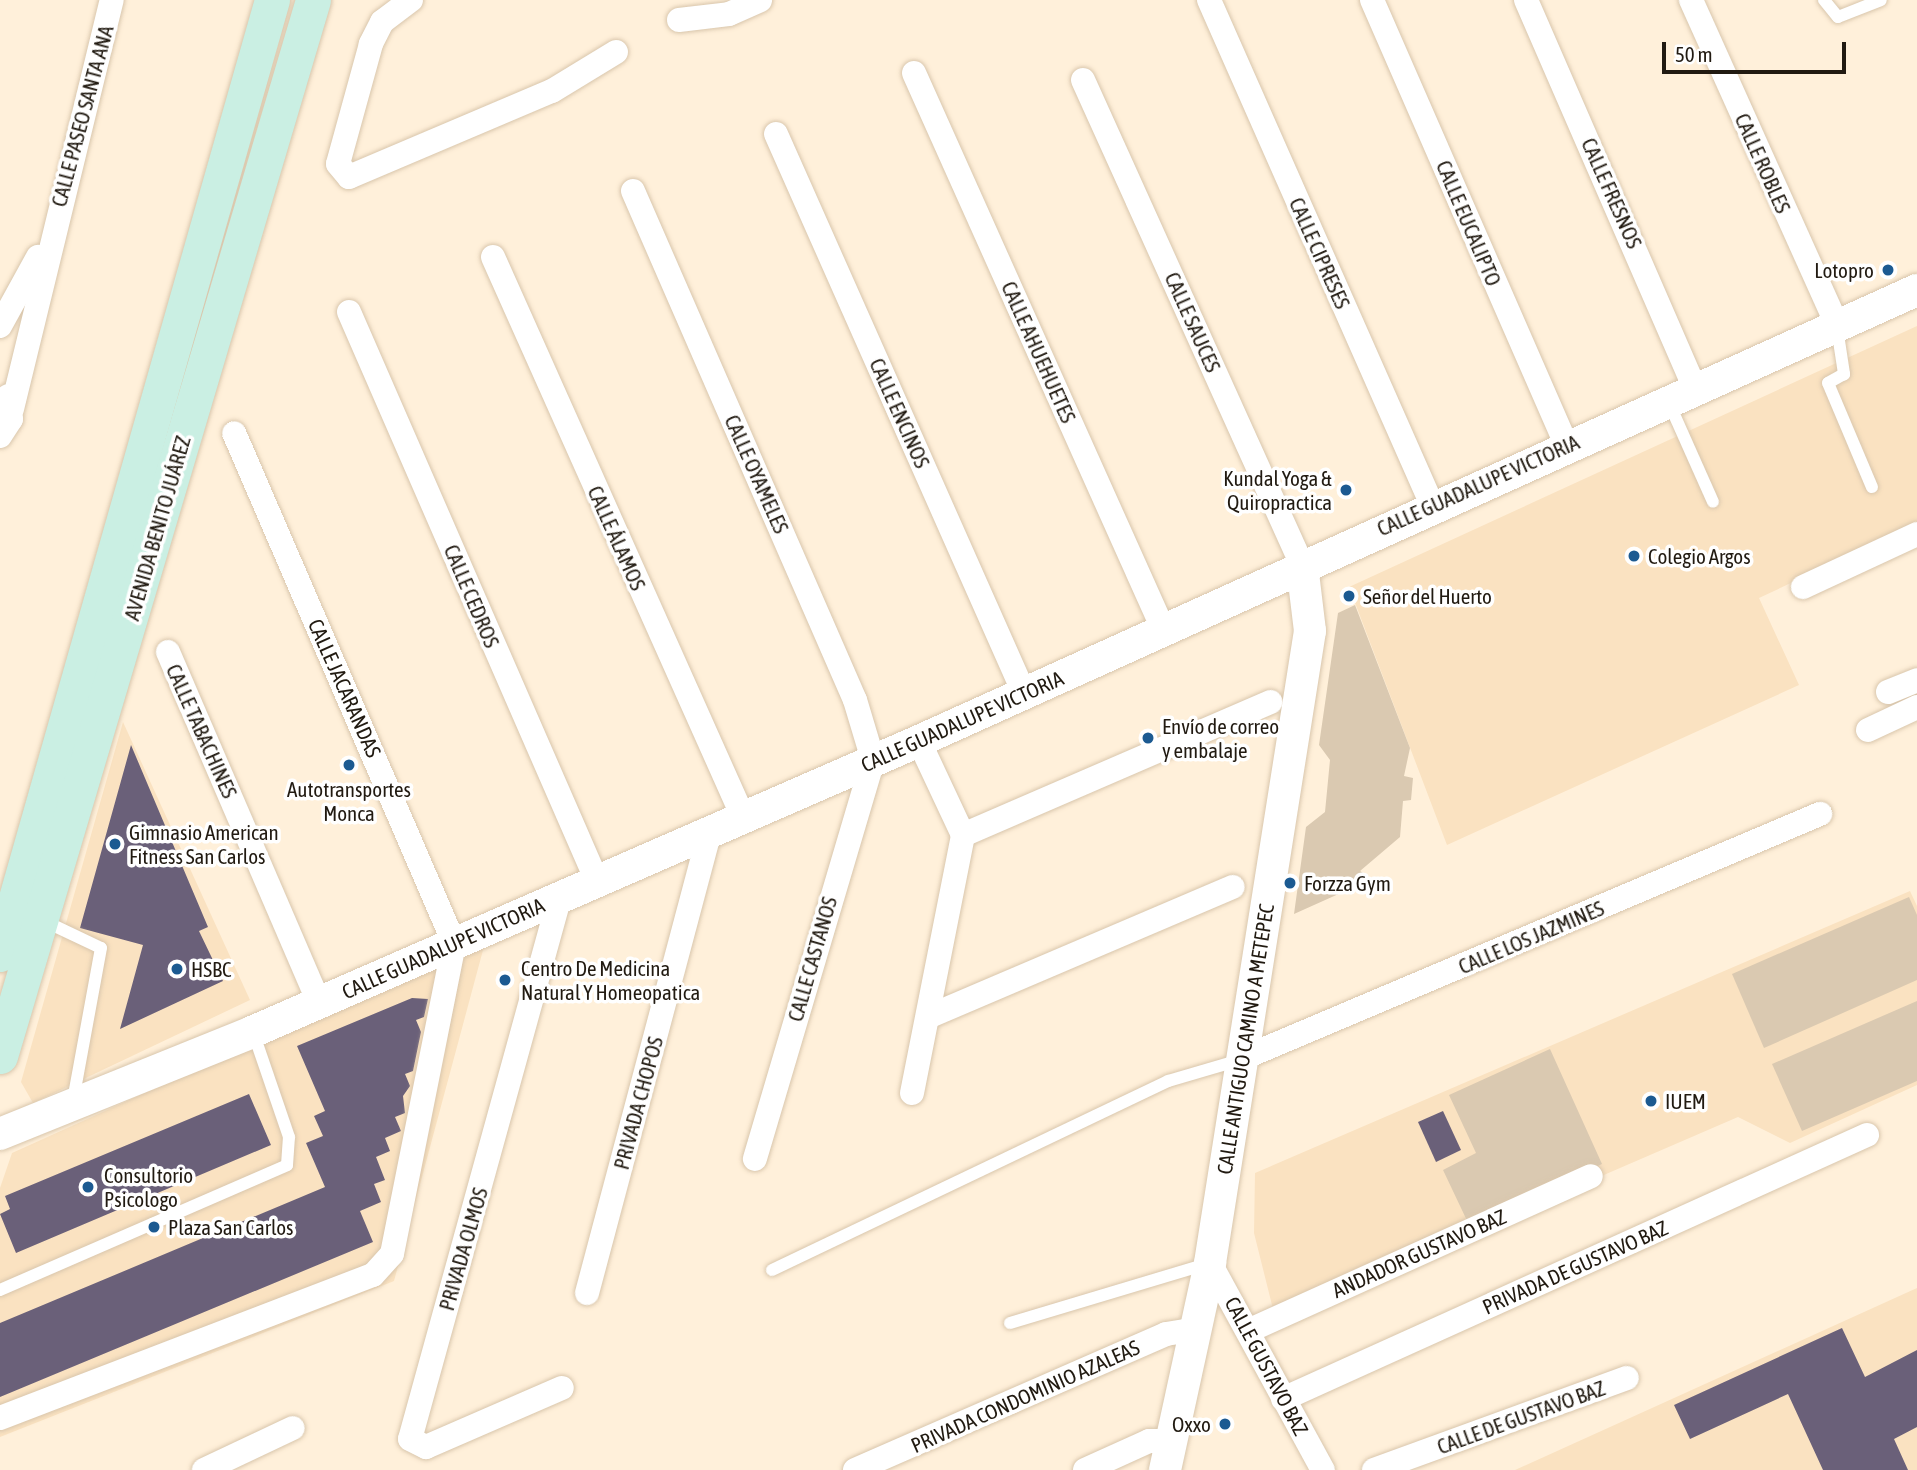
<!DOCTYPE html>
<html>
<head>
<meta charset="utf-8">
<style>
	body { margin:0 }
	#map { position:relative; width:1917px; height:1470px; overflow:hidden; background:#fff0da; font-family:"Asap Condensed",sans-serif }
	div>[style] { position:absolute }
	.built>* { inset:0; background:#fae2c1 }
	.green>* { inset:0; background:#dac9b1 }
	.building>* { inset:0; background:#6a6079 }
	.roads { filter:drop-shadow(0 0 2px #d9c6ac) drop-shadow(0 0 2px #d9c6ac) }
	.service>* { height:12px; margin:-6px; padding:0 6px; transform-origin:6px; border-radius:6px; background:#fff }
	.minor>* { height:24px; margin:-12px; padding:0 12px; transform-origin:12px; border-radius:12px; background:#fff }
	.tertiary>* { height:32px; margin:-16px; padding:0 16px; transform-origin:16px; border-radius:16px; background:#fff }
	.secondary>* { height:35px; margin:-17.5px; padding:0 17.5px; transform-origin:17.5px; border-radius:17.5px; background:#caefe3 }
	.dots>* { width:19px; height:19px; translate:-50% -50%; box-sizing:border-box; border:4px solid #fff; border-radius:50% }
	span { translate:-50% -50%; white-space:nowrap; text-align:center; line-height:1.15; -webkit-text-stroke:7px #fff; paint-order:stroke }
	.street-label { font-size:21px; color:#211a11 }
	.poi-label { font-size:21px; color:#211a11 }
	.right { translate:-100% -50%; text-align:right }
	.left { translate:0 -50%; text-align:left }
	.scale { position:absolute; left:1662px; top:42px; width:184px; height:32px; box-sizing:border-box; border:4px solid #211a11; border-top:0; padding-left:9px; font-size:21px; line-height:24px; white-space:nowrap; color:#211a11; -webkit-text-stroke:5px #fff; paint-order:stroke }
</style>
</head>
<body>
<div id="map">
	<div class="built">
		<div style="clip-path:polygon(1917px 326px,1917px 524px,1759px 598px,1799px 685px,1447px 845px,1349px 587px)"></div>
		<div style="clip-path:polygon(123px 722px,250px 1000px,33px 1103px,21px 1082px)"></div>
		<div style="clip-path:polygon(1910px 891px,1917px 906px,1917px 1085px,1790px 1143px,1738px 1117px,1275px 1317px,1254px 1233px,1255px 1173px)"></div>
		<div style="clip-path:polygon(486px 939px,394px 1281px,0 1437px,0 1188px,12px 1153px)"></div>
		<div style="clip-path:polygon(1917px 1288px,1917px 1470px,1515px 1470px)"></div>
	</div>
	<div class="green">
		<div style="clip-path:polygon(1355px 605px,1410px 748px,1404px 776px,1413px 778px,1411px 800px,1403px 801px,1400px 837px,1360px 871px,1372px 879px,1294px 914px,1306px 827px,1325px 812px,1330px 760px,1319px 745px,1338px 613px)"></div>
		<div style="clip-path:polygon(1909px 897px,1917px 915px,1917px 980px,1764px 1048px,1732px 974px)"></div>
		<div style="clip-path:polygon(1917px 1001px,1917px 1081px,1802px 1131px,1772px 1064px)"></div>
		<div style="clip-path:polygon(1550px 1049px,1602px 1164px,1470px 1227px,1443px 1170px,1476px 1153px,1449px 1095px)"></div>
	</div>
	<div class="building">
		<div style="clip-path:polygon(131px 745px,208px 927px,199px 931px,223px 981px,120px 1029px,143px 945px,80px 928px)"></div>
		<div style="clip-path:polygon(412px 998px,428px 999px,424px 1017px,416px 1020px,421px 1032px,413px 1071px,405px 1074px,410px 1086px,403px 1096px,405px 1113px,395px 1117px,401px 1131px,385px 1138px,390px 1151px,376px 1157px,385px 1180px,374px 1184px,381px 1202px,360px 1211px,373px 1242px,0 1397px,0 1323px,325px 1187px,306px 1143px,323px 1136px,314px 1116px,325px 1111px,297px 1046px)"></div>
		<div style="clip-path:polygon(249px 1094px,271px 1145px,16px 1253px,0 1214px,10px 1209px,5px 1196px)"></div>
		<div style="clip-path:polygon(1443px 1111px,1461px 1150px,1436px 1162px,1418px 1122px)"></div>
		<div style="clip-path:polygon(1842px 1328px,1865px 1377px,1917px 1350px,1917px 1427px,1894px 1439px,1908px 1470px,1823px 1470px,1788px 1394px,1690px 1439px,1674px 1405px)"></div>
	</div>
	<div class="roads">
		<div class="service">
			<div style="left:1824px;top:0;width:22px;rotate:51deg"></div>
			<div style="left:1838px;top:17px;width:46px;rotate:-21.6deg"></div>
			<div style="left:1837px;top:328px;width:47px;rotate:81.3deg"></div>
			<div style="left:1844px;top:374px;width:18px;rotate:151deg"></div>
			<div style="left:1828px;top:383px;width:113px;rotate:67.1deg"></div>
			<div style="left:1669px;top:403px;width:108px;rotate:66deg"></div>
			<div style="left:42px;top:920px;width:65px;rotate:25.4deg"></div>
			<div style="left:101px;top:948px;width:156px;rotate:100.4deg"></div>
			<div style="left:772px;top:1270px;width:439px;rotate:-25.5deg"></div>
			<div style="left:1168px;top:1081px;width:75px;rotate:-16.3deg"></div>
			<div style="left:0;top:1290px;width:313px;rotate:-23.5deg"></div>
			<div style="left:287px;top:1165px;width:28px;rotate:-86deg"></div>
			<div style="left:289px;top:1137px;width:111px;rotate:-108.9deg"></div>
			<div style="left:1010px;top:1323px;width:209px;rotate:-16.7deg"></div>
		</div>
		<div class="minor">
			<div style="left:411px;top:0;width:36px;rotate:143deg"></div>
			<div style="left:382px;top:22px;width:25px;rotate:117deg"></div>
			<div style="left:371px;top:44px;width:124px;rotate:105.4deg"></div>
			<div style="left:338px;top:164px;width:17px;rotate:50deg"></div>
			<div style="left:349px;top:177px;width:220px;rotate:-23deg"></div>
			<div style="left:552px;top:91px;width:75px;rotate:-31.4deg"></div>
			<div style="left:1209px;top:0;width:552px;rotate:66.17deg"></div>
			<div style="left:1372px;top:0;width:485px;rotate:66.4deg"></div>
			<div style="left:1526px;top:0;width:422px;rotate:66.5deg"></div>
			<div style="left:1691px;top:0;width:356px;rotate:65.8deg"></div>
			<div style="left:679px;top:20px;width:50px;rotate:-6.8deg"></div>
			<div style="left:729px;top:14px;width:34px;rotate:-24deg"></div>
			<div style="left:914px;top:73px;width:611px;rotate:65.87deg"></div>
			<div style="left:1083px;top:80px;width:532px;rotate:65.7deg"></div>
			<div style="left:776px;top:134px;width:612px;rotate:66.08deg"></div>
			<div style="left:633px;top:191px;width:555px;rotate:66.44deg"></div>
			<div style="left:855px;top:700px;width:63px;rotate:73.3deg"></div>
			<div style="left:873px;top:760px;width:416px;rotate:106.5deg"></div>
			<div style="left:493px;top:257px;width:613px;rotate:65.94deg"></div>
			<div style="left:349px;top:312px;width:618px;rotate:66.46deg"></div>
			<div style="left:0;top:326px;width:79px;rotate:-61.2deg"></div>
			<div style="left:12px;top:409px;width:421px;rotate:-76.3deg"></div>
			<div style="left:0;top:436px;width:20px;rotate:-57deg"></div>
			<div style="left:11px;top:419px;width:23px;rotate:-97deg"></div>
			<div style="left:1803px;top:587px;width:126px;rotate:-24.9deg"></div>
			<div style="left:168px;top:652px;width:381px;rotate:66.7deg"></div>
			<div style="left:1888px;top:692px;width:31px;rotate:-22deg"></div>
			<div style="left:1868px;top:730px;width:54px;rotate:-25.1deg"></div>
			<div style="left:963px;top:835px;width:335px;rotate:-23.4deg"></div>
			<div style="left:560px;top:896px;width:563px;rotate:105.44deg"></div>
			<div style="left:410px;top:1439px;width:18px;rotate:27deg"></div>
			<div style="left:426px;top:1447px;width:148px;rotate:-23.5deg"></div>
			<div style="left:930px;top:1016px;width:329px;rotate:-23.1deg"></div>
			<div style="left:1241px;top:1059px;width:629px;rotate:-22.94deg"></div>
			<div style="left:912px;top:1093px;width:263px;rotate:-78.8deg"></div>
			<div style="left:963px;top:835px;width:104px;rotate:-115.1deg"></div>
			<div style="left:1210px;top:1263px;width:236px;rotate:61.4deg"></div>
			<div style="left:587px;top:1293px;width:477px;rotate:-75.1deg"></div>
			<div style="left:1248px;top:1331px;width:376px;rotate:-24.3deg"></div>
			<div style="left:1283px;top:1399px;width:641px;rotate:-24.33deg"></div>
			<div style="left:0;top:1418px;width:399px;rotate:-21deg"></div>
			<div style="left:373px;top:1275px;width:28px;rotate:-48deg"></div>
			<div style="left:392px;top:1254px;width:317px;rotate:-78.7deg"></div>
			<div style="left:454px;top:943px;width:555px;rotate:-113.33deg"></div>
			<div style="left:204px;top:1470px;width:98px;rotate:-25.3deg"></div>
			<div style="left:855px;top:1470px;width:339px;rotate:-23.6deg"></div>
			<div style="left:1166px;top:1334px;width:31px;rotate:-9deg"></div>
			<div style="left:1085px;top:1470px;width:70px;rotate:-24.4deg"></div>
			<div style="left:1149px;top:1441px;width:21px"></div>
			<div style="left:1374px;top:1470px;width:269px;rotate:-20deg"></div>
		</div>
		<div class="tertiary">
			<div style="left:0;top:1134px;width:272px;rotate:-22deg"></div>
			<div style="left:252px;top:1032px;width:728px;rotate:-23.57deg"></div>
			<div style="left:919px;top:741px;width:1095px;rotate:-24.32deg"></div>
			<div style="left:1165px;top:1470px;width:212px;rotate:-77.7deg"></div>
			<div style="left:1210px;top:1263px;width:640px;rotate:-81.01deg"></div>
			<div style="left:1310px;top:631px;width:66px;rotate:-96.9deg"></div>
		</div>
		<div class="secondary">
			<div style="left:0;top:954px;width:992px;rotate:-74.09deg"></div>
			<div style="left:0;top:1056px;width:1101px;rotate:-73.49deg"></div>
		</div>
	</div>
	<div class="dots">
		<div style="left:1888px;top:270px;background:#1c5a91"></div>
		<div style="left:1346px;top:490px;background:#1c5a91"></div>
		<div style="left:1634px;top:556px;background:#1c5a91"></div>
		<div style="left:1349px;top:596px;background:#1c5a91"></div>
		<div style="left:1148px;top:738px;background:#1c5a91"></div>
		<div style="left:349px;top:765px;background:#1c5a91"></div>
		<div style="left:115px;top:844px;background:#1c5a91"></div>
		<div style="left:1290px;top:883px;background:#1c5a91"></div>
		<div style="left:177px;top:969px;background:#1c5a91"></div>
		<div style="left:505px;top:980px;background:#1c5a91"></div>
		<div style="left:1651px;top:1101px;background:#1c5a91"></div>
		<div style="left:88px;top:1187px;background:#1c5a91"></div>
		<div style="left:154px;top:1227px;background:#1c5a91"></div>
		<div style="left:1225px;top:1424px;background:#1c5a91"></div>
	</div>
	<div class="street-label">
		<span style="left:82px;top:116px;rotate:-75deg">CALLE PASEO SANTA ANA</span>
		<span style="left:1763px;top:163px;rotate:66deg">CALLE ROBLES</span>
		<span style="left:1612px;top:193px;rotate:66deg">CALLE FRESNOS</span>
		<span style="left:1469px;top:223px;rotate:67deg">CALLE EUCALIPTO</span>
		<span style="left:1320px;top:253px;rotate:66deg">CALLE CIPRESES</span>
		<span style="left:1193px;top:322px;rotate:66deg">CALLE SAUCES</span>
		<span style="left:1039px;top:352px;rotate:66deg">CALLE AHUEHUETES</span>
		<span style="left:900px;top:413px;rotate:66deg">CALLE ENCINOS</span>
		<span style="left:757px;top:474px;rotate:66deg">CALLE OYAMELES</span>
		<span style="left:1478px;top:485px;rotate:-24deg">CALLE GUADALUPE VICTORIA</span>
		<span style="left:157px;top:528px;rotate:-74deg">AVENIDA BENITO JUÁREZ</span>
		<span style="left:617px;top:538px;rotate:66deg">CALLE ÁLAMOS</span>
		<span style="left:472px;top:596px;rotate:67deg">CALLE CEDROS</span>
		<span style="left:345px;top:688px;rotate:66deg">CALLE JACARANDAS</span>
		<span style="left:962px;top:721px;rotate:-24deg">CALLE GUADALUPE VICTORIA</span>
		<span style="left:202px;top:731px;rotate:66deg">CALLE TABACHINES</span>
		<span style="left:1531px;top:937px;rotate:-23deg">CALLE LOS JAZMINES</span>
		<span style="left:443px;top:948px;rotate:-24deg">CALLE GUADALUPE VICTORIA</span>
		<span style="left:812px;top:959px;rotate:-74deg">CALLE CASTANOS</span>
		<span style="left:1245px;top:1039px;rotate:-81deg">CALLE ANTIGUO CAMINO A METEPEC</span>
		<span style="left:638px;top:1103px;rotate:-75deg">PRIVADA CHOPOS</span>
		<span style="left:463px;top:1249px;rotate:-74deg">PRIVADA OLMOS</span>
		<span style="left:1419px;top:1253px;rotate:-24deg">ANDADOR GUSTAVO BAZ</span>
		<span style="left:1575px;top:1267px;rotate:-24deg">PRIVADA DE GUSTAVO BAZ</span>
		<span style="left:1267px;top:1366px;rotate:62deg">CALLE GUSTAVO BAZ</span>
		<span style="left:1025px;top:1396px;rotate:-24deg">PRIVADA CONDOMINIO AZALEAS</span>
		<span style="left:1521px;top:1417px;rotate:-20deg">CALLE DE GUSTAVO BAZ</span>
	</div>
	<div class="poi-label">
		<span class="right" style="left:1874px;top:270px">Lotopro</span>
		<span class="right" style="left:1332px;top:490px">Kundal Yoga &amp;<br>Quiropractica</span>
		<span class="left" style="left:1648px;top:556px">Colegio Argos</span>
		<span class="left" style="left:1363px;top:596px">Señor del Huerto</span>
		<span class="left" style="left:1162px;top:738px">Envío de correo<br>y embalaje</span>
		<span style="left:349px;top:801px">Autotransportes<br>Monca</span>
		<span class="left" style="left:129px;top:844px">Gimnasio American<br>Fitness San Carlos</span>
		<span class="left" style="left:1304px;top:883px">Forzza Gym</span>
		<span class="left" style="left:521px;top:980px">Centro De Medicina<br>Natural Y Homeopatica</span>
		<span class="left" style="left:191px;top:969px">HSBC</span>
		<span class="left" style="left:1665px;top:1101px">IUEM</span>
		<span class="left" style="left:104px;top:1187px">Consultorio<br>Psicologo</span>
		<span class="left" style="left:168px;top:1227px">Plaza San Carlos</span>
		<span class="right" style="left:1211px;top:1424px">Oxxo</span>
	</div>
	<div class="scale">50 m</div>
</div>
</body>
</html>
